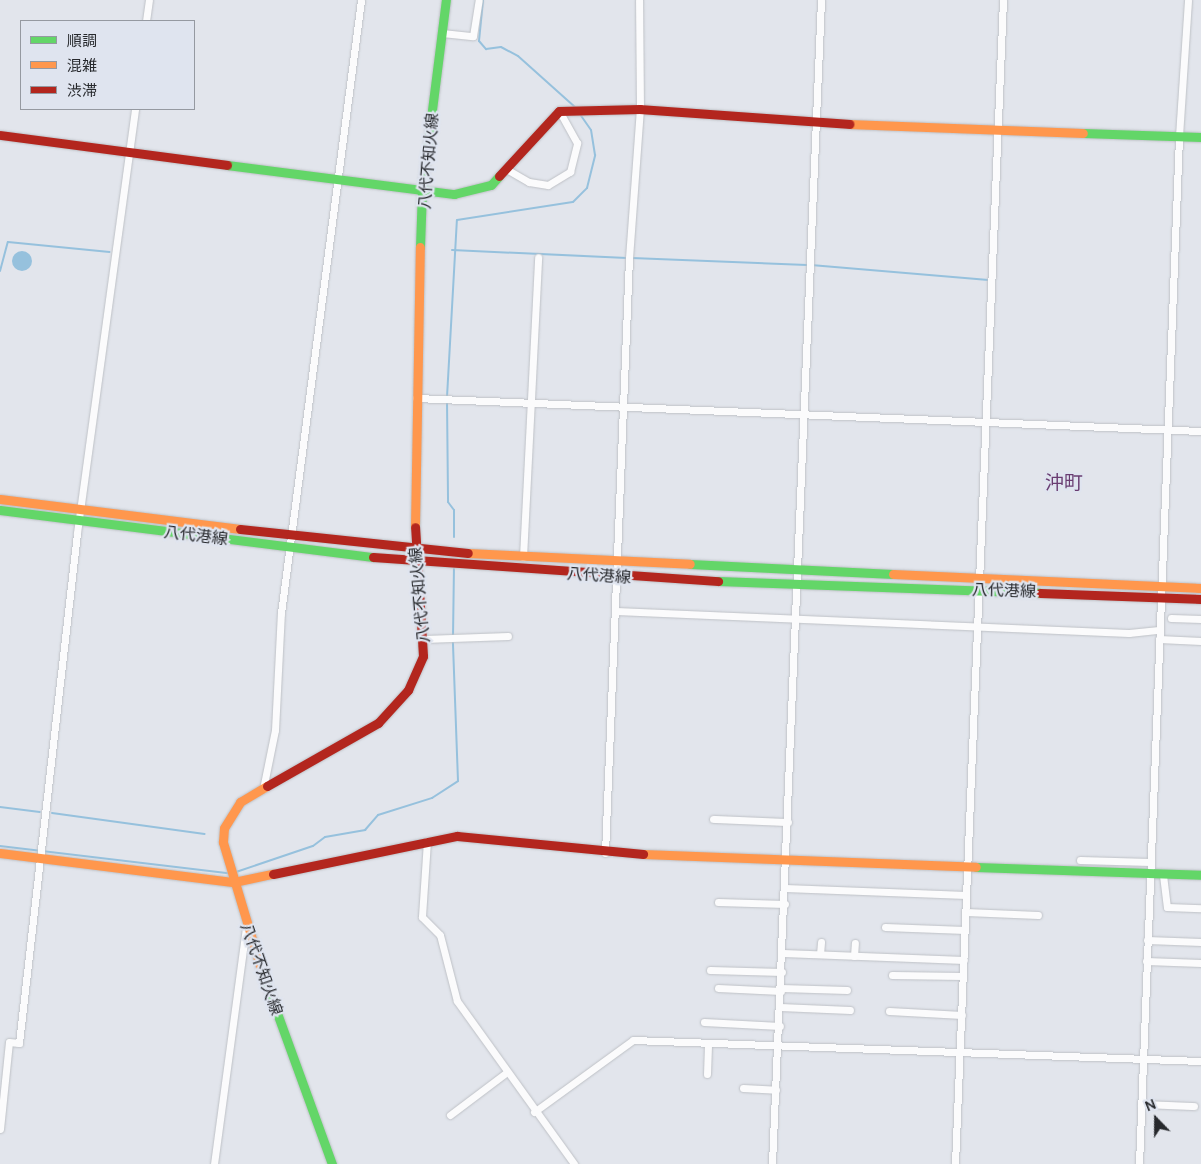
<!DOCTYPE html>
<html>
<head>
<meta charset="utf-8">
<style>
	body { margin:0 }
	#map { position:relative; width:1201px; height:1164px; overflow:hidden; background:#e2e5ec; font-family:Manrope,"Noto Sans JP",sans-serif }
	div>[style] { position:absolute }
	.water>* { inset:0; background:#96c1dd }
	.round { border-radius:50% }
	.stream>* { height:2px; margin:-1px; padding:0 1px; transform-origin:1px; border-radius:1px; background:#96c1dd }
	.roads { filter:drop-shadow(0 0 1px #bec1c6) drop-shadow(0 0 1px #bec1c6) }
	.street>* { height:7px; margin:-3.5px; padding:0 3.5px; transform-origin:3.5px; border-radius:3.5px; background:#fbfbfc }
	.fast>* { height:9px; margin:-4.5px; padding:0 4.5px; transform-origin:4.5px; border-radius:4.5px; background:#63d668 }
	.slow>* { height:9px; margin:-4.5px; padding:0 4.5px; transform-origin:4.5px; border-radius:4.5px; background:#ff974d }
	.jam>* { height:9px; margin:-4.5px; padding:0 4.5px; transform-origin:4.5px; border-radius:4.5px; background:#b3261e }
	span { translate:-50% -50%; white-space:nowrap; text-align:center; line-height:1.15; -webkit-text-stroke:4.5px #dfe4ef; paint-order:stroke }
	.street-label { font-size:16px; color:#27292d }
	.quarter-label { font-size:19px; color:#693c71 }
	.legend { position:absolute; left:20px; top:20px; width:175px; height:90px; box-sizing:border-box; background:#dfe4ef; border:1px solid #9599a1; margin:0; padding:6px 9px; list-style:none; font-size:15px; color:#27292d }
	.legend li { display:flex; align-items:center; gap:10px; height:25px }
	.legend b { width:25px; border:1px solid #9599a1 }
	.north { position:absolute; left:1131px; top:1094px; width:50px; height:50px; -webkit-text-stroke:4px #dfe4ef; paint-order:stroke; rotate:338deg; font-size:14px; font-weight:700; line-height:20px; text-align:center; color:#27292d }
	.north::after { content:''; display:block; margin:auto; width:18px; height:22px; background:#27292d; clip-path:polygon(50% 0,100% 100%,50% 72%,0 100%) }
</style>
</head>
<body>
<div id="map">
	<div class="water">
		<div class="round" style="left:12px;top:251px;width:20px;height:20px"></div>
	</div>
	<div class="stream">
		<div style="left:483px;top:0;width:41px;rotate:95.6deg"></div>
		<div style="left:479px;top:41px;width:11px;rotate:49deg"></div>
		<div style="left:486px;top:49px;width:15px;rotate:-8deg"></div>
		<div style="left:501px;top:47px;width:19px;rotate:28deg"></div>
		<div style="left:518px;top:56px;width:76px;rotate:41.8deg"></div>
		<div style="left:452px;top:250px;width:175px;rotate:2.6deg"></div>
		<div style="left:632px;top:258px;width:175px;rotate:2.3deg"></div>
		<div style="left:811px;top:265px;width:178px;rotate:4.8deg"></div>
		<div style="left:0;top:271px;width:30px;rotate:-75deg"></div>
		<div style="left:8px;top:242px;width:102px;rotate:5.6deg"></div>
		<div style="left:447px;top:397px;width:177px;rotate:-86.8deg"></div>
		<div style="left:457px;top:220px;width:117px;rotate:-8.8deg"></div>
		<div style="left:573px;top:202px;width:20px;rotate:-45deg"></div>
		<div style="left:587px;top:188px;width:34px;rotate:-76deg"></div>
		<div style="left:595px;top:155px;width:25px;rotate:-99deg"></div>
		<div style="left:591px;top:130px;width:21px;rotate:-125deg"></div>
		<div style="left:447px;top:401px;width:101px;rotate:89.4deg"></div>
		<div style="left:448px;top:502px;width:10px;rotate:53deg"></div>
		<div style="left:454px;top:510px;width:27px;rotate:90deg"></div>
		<div style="left:453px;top:637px;width:68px;rotate:-89.2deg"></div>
		<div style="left:0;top:807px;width:40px;rotate:7.1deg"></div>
		<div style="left:52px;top:813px;width:154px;rotate:7.8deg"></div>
		<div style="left:0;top:846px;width:230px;rotate:6.8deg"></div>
		<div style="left:236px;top:872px;width:81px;rotate:-18.7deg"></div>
		<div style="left:313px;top:846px;width:15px;rotate:-37deg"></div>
		<div style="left:325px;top:837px;width:41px;rotate:-9.9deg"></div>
		<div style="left:365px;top:830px;width:20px;rotate:-49deg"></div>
		<div style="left:378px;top:815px;width:57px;rotate:-17.5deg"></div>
		<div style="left:432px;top:798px;width:31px;rotate:-33deg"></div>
		<div style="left:458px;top:781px;width:138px;rotate:-92.1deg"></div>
	</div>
	<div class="roads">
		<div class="street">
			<div style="left:146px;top:21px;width:21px;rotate:-82deg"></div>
			<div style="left:442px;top:33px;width:31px;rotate:6deg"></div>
			<div style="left:473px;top:36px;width:36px;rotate:-81deg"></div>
			<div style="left:508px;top:170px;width:24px;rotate:30deg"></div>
			<div style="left:529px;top:182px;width:19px;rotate:9deg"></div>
			<div style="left:548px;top:185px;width:26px;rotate:-31deg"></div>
			<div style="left:570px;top:172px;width:30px;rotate:-76deg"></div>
			<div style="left:577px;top:143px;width:37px;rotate:-119deg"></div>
			<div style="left:416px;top:398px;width:786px;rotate:2.41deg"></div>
			<div style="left:523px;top:557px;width:300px;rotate:-87.1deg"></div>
			<div style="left:616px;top:611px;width:513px;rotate:2.46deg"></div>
			<div style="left:1129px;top:633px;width:30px;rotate:-6deg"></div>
			<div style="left:1171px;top:618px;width:30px;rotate:2deg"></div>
			<div style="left:424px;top:639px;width:84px;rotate:-2deg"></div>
			<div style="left:1159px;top:639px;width:42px;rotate:2.7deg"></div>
			<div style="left:263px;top:789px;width:60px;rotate:-78.5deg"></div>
			<div style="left:275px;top:730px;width:117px;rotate:-87.1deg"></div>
			<div style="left:281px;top:613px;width:618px;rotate:-82.56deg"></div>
			<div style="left:713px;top:819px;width:75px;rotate:2.3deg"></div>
			<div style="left:427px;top:841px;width:76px;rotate:93.8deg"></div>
			<div style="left:422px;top:917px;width:25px;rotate:45deg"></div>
			<div style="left:440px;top:935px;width:68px;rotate:75.6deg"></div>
			<div style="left:457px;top:1001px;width:201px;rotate:54.3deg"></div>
			<div style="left:605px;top:853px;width:595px;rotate:-87.69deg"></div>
			<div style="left:629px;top:258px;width:149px;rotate:-85.8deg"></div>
			<div style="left:640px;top:109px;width:109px;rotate:-90.5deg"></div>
			<div style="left:1080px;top:860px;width:70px;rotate:1.6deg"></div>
			<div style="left:1163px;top:875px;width:32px;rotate:83deg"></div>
			<div style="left:1167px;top:907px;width:34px;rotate:2deg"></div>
			<div style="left:785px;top:888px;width:181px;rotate:2.2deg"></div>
			<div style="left:718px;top:902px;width:67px;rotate:1.7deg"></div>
			<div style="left:966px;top:912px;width:72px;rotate:2.4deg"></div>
			<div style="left:885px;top:927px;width:80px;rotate:2.1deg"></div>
			<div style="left:1147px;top:940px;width:54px;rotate:2.1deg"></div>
			<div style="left:783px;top:953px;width:181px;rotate:2.2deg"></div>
			<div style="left:820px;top:954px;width:12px;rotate:-85deg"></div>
			<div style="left:854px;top:956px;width:13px;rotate:-86deg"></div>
			<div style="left:1146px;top:961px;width:55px;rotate:2.1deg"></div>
			<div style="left:710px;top:970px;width:72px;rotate:1.6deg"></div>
			<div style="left:892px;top:975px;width:71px;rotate:0.8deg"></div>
			<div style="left:718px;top:988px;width:63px;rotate:2.7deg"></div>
			<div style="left:781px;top:988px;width:66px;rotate:1.7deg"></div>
			<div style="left:780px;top:1007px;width:70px;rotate:2.5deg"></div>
			<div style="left:889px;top:1011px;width:73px;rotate:3.1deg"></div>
			<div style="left:704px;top:1022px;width:76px;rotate:3deg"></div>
			<div style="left:707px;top:1074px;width:31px;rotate:-88deg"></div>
			<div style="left:743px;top:1088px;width:33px;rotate:3deg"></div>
			<div style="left:1141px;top:1104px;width:53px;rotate:2.2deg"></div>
			<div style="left:534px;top:1112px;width:122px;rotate:-36deg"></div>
			<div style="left:633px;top:1040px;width:568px;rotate:2.12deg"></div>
			<div style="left:450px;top:1115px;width:71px;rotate:-37deg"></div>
			<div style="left:0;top:1129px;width:87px;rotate:-84.1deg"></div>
			<div style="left:9px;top:1042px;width:10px;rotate:6deg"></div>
			<div style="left:19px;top:1043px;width:513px;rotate:-83.51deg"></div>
			<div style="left:77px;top:533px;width:428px;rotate:-82.2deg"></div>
			<div style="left:214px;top:1164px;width:240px;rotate:-82.3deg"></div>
			<div style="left:772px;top:1164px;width:1165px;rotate:-87.59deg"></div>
			<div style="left:955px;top:1164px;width:1165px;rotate:-87.64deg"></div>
			<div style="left:1139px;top:1164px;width:1029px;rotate:-87.77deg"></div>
			<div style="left:1179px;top:136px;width:136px;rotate:-86.2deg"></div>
		</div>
		<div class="fast">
			<div style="left:1083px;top:133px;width:118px;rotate:1.9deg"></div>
			<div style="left:227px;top:165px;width:229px;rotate:7.3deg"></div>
			<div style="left:454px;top:194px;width:38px;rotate:-14deg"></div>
			<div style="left:491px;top:185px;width:12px;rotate:-48deg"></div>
			<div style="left:420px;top:247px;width:58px;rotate:-88deg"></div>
			<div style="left:422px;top:189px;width:191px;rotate:-82.8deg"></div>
			<div style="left:0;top:510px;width:376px;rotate:7.2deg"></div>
			<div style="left:690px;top:564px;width:203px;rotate:2.8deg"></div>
			<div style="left:718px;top:581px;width:322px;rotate:2.1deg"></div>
			<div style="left:976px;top:867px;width:225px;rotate:2deg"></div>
			<div style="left:261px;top:969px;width:208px;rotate:70deg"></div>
		</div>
		<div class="slow">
			<div style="left:849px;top:124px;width:234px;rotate:2.2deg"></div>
			<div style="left:0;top:499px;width:242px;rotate:7.1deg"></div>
			<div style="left:415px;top:527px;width:280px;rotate:-89deg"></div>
			<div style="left:468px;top:553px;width:222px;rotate:2.8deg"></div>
			<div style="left:893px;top:574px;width:308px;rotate:2.6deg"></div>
			<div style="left:0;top:853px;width:236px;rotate:7.1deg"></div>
			<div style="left:234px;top:882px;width:40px;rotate:-12deg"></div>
			<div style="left:643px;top:854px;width:333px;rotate:2.2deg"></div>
			<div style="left:261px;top:969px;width:133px;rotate:-106.7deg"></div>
			<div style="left:223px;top:842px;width:14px;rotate:-86deg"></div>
			<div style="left:224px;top:828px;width:31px;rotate:-58deg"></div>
			<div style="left:240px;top:802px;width:31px;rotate:-31deg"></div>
		</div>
		<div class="jam">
			<div style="left:0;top:135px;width:229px;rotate:7.5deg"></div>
			<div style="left:499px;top:176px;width:88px;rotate:-47.3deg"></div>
			<div style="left:559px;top:111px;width:81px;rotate:-1.4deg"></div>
			<div style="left:640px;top:109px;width:210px;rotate:4.1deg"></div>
			<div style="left:240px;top:529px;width:229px;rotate:6deg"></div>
			<div style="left:373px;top:557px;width:346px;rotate:4deg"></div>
			<div style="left:1040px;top:593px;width:161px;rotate:2.1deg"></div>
			<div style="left:267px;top:786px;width:128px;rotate:-29.6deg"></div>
			<div style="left:378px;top:723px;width:45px;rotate:-47.7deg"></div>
			<div style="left:408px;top:690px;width:37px;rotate:-66deg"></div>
			<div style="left:423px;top:656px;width:129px;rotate:-93.5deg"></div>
			<div style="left:273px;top:874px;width:188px;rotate:-11.7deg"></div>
			<div style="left:457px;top:836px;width:187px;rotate:5.5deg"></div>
		</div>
	</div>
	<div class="street-label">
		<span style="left:428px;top:161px;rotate:-85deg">八代不知火線</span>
		<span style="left:196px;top:535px;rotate:7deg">八代港線</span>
		<span style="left:599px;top:575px;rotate:4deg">八代港線</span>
		<span style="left:1004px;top:590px;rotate:2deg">八代港線</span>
		<span style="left:419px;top:595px;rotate:-95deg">八代不知火線</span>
		<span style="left:262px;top:969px;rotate:71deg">八代不知火線</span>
	</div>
	<div class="quarter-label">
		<span style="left:1064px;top:483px">沖町</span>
	</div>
	<ul class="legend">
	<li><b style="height:6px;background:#63d668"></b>順調</li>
	<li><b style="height:6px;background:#ff974d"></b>混雑</li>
	<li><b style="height:6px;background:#b3261e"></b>渋滞</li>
	</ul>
	<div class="north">N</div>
</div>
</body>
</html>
